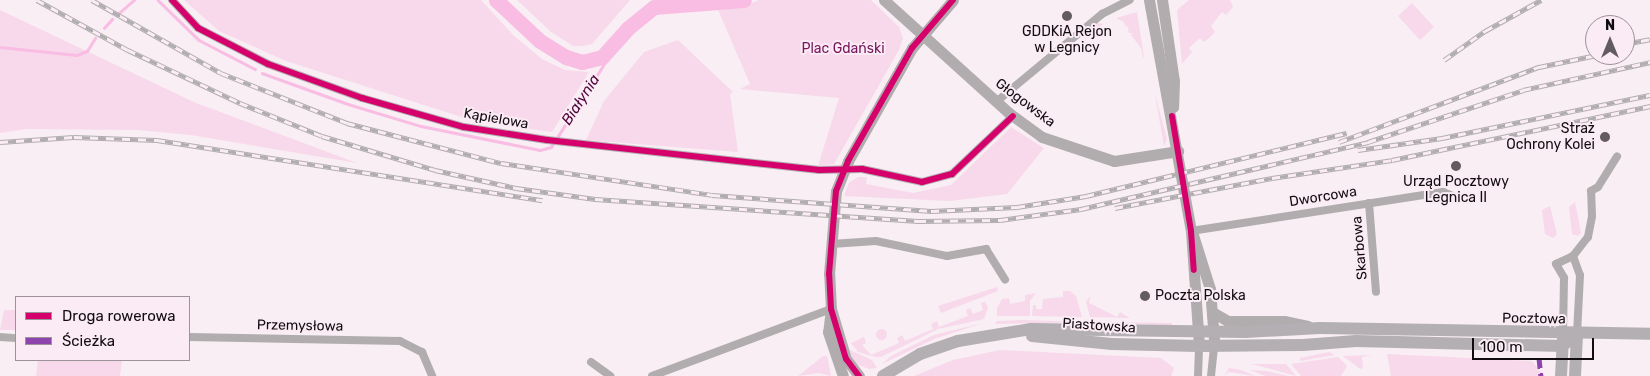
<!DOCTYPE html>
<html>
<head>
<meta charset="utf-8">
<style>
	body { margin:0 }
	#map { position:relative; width:1650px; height:376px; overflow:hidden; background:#f8eef3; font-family:Rubik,sans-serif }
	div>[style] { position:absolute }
	.green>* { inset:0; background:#f7d9eb }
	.round { border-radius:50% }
	.stream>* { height:2.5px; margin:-1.25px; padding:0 1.25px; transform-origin:1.25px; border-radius:1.25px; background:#f9bce3 }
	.river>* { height:15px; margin:-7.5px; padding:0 7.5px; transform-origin:7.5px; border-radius:7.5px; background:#f9bce3 }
	.street>* { height:8px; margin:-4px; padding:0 4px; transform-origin:4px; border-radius:4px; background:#b1adaf }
	.secondary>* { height:11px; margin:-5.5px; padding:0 5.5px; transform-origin:5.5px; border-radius:5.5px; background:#b1acae }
	.primary>* { height:12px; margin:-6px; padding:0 6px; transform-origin:6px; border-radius:6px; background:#b4afb2 }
	.rail>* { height:4.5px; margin-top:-2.25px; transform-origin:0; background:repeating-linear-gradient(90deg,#fbebf4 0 8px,#b1adaf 0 16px); box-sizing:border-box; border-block:1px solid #b1adaf }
	.quiet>* { height:5px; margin-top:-2.5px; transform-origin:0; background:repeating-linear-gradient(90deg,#8e44ad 0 10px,transparent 0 15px) }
	.cycleway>* { height:6px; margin:-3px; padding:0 3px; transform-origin:3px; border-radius:3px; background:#d6006c }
	.dots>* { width:14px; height:14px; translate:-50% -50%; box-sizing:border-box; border:2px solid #fbebf4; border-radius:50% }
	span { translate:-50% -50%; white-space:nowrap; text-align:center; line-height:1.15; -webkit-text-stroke:4px #fbebf4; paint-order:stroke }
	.poi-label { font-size:14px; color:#110c0f }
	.right { translate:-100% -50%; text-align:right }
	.left { translate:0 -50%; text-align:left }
	.park-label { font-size:14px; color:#76165c }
	.street-label { font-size:14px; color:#110c0f }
	.water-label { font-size:15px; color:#4f053c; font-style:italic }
	.legend { position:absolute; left:15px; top:296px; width:175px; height:65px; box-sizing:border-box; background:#fbebf4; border:1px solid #9d9298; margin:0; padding:6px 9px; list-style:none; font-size:15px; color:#110c0f }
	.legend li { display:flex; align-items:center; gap:10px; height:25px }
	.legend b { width:25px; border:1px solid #9d9298 }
	.north { position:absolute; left:1585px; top:15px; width:50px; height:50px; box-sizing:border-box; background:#fbebf4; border:1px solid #9d9298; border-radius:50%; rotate:0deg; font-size:14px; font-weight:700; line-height:20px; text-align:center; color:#110c0f }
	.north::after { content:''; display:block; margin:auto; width:18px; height:22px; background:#625b5f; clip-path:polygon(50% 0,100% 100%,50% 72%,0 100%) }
	.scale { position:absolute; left:1472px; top:338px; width:122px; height:22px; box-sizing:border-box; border:2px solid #110c0f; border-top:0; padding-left:6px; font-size:15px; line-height:18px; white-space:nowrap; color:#110c0f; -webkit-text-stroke:4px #fbebf4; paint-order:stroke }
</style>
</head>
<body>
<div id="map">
	<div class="green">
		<div style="clip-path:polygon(184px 0,481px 0,513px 35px,542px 59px,565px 70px,589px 72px,552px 132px,474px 121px,286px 61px,219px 31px)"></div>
		<div style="clip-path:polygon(517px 0,630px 0,592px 44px,582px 46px,573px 46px,550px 31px)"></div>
		<div style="clip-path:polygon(759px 0,871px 0,899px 27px,903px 38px,899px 50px,834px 164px,818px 166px,839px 98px,740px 89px,750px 84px,718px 10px,741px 7px)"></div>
		<div style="clip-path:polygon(1189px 0,1230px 0,1233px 7px,1226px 15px,1222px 12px,1211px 26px,1215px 32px,1209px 38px,1204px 42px,1200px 38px,1189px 48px,1192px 52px,1182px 64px,1177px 10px)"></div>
		<div style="clip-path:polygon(1412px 3px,1434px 27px,1420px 40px,1398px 16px)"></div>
		<div style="clip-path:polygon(0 10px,196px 103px,357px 163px,191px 135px,138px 130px,26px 129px,0 133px)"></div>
		<div style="clip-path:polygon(1137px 12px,1144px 57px,1143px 57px,1141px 48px,1131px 35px,1133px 33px,1129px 33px,1127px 25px,1125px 27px,1124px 22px,1116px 18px)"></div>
		<div style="clip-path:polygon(1097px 23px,1103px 24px,1085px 39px,1087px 31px)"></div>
		<div style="clip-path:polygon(678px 40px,733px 92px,730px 94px,738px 152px,586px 140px,604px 101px,644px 52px)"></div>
		<div style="clip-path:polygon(1155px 94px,1167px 139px,1164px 146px,1157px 106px)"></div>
		<div style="clip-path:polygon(1011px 127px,1044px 148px,1007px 194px,950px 201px,844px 196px,849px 183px,858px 177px,867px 177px,866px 184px,913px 193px,951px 185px)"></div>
		<div style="clip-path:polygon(1575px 202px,1581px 233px,1578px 236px,1572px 234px,1569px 207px)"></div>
		<div style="clip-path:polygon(1550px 206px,1557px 234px,1553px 238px,1545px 234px,1542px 210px)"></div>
		<div style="clip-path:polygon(997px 287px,998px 291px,941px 313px,938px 306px)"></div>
		<div style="clip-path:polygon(1063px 291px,1070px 291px,1076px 296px,1082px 317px,1032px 316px,1033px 305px,1036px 305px,1036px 309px,1042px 309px,1043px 299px,1063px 297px)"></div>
		<div style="clip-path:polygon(1036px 293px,1030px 301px,1030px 316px,997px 316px,997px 308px,1002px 299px,1009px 298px,1010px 304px,1025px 301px,1025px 295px)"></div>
		<div style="clip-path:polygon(1090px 296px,1089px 303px,1117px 317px,1120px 312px,1130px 318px,1090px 317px,1086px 302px)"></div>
		<div style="clip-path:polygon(985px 302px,988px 307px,984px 319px,938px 329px,881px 357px,876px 357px,858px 352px,851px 343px,864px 337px,866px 343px,862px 345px,871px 355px,899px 343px,897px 338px,902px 335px,905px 341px,933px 329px,931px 324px,937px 321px,939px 327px,968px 316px,966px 310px,970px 308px,973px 314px,983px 310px,981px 303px)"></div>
		<div style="clip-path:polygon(4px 310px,16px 310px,16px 330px,0 330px)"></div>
		<div style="clip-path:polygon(1021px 320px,1054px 321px,1083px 322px,995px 324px,997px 321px)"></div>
		<div style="clip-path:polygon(1098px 322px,1172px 323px,1172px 326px)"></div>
		<div style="clip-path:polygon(983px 323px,934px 339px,882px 364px,891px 356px,934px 335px)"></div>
		<div class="round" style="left:875.5px;top:328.5px;width:11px;height:11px"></div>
		<div style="clip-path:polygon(848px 349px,872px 360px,877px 368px,869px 369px,856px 364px)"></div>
		<div style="clip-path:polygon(1000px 350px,1161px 358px,1174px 368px,1171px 376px,914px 376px,953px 360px)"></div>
		<div style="clip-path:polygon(1329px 352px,1335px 355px,1300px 361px,1300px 358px)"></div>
		<div style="clip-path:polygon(1387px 354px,1532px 361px,1544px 376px,1391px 376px)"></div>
		<div style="clip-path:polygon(1372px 355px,1362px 357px,1363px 368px,1360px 369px,1343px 356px)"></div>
		<div style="clip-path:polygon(823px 356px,827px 356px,831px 376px,819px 373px,798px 376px)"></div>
		<div style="clip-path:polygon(1338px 357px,1347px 366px,1341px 376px,1301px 376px,1291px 364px)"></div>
		<div style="clip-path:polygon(38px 360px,122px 360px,120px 376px,36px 376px)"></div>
		<div style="clip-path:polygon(1251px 364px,1286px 364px,1296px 376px,1271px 369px)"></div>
		<div style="clip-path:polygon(1229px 368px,1241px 370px,1255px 376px,1228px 372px,1224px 376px)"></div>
		<div style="clip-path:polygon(1250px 370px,1267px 371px,1288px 376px,1265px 376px)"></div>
	</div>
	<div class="stream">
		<div style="left:158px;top:0;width:57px;rotate:44.3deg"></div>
		<div style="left:199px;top:40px;width:63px;rotate:27.4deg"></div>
		<div style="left:119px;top:13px;width:20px;rotate:-41deg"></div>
		<div style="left:104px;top:28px;width:12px;rotate:-48deg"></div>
		<div style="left:0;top:47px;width:77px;rotate:5.9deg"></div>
		<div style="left:77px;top:55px;width:11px;rotate:-22deg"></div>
		<div style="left:87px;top:51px;width:15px;rotate:-58deg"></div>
		<div style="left:262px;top:73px;width:91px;rotate:19.8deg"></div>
		<div style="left:348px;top:104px;width:76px;rotate:16.8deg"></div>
		<div style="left:421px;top:126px;width:121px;rotate:11.4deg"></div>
		<div style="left:540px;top:150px;width:11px;rotate:-15deg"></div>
		<div style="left:551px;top:147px;width:102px;rotate:-57.4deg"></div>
		<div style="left:606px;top:61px;width:10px;rotate:-84deg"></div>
	</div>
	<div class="river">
		<div style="left:496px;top:0;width:60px;rotate:43deg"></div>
		<div style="left:540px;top:41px;width:31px;rotate:32deg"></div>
		<div style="left:566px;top:57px;width:17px;rotate:17deg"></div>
		<div style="left:582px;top:62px;width:21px;rotate:-14deg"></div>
		<div style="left:602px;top:57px;width:39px;rotate:-48deg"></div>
		<div style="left:628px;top:28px;width:33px;rotate:-39deg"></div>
		<div style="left:654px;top:7px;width:90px;rotate:-4.4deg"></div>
	</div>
	<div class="street">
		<div style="left:172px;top:0;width:38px;rotate:47deg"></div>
		<div style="left:198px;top:28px;width:79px;rotate:27.2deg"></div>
		<div style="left:268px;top:64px;width:100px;rotate:19.9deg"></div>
		<div style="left:362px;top:98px;width:106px;rotate:15.9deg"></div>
		<div style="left:464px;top:127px;width:84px;rotate:8.9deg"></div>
		<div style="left:547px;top:140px;width:274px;rotate:6.3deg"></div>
		<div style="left:819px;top:170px;width:43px;rotate:-1.3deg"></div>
		<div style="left:862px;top:169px;width:61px;rotate:12.2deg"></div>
		<div style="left:922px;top:182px;width:31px;rotate:-15deg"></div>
		<div style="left:952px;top:174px;width:84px;rotate:-43.6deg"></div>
		<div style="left:996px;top:102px;width:138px;rotate:-39.7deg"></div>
		<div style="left:1102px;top:14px;width:31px;rotate:-27deg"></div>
		<div style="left:1369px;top:203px;width:89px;rotate:85.5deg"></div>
		<div style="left:1191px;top:231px;width:255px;rotate:-8.8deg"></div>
		<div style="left:1443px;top:192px;width:16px;rotate:22deg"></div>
		<div style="left:831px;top:244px;width:45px;rotate:-3.8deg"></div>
		<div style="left:876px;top:241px;width:73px;rotate:11.9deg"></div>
		<div style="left:947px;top:256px;width:40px;rotate:-10deg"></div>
		<div style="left:986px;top:249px;width:36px;rotate:58deg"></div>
		<div style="left:1573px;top:256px;width:20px;rotate:70deg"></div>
		<div style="left:1580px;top:275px;width:60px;rotate:92.9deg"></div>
		<div style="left:1556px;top:264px;width:19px;rotate:-25deg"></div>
		<div style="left:1573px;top:256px;width:24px;rotate:-52deg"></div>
		<div style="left:1588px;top:237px;width:21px;rotate:-79deg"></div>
		<div style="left:1592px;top:216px;width:25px;rotate:-92deg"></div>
		<div style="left:1591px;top:191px;width:8px;rotate:-30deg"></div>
		<div style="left:1598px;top:187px;width:36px;rotate:-58deg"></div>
		<div style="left:1556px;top:264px;width:16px;rotate:60deg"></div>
		<div style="left:1564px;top:278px;width:56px;rotate:91deg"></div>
		<div style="left:0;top:337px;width:16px;rotate:4deg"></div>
		<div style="left:189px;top:337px;width:211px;rotate:1.1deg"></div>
		<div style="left:400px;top:341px;width:25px;rotate:27deg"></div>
		<div style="left:422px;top:352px;width:26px;rotate:67deg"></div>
		<div style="left:591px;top:362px;width:24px;rotate:36deg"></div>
		<div style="left:652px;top:376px;width:191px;rotate:-20.5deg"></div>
		<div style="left:1198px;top:376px;width:30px;rotate:-88deg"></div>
		<div style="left:1211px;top:376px;width:31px;rotate:-84deg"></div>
	</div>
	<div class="secondary">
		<div style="left:884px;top:0;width:169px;rotate:42.1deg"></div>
		<div style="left:1009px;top:113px;width:41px;rotate:36deg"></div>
		<div style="left:1042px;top:137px;width:76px;rotate:18.4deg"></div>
		<div style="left:1114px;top:161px;width:65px;rotate:-8.9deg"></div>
		<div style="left:1149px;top:0;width:235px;rotate:79.7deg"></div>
		<div style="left:1191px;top:231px;width:115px;rotate:86deg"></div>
		<div style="left:1162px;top:0;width:82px;rotate:81.6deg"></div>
		<div style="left:1174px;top:81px;width:26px;rotate:92deg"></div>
		<div style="left:1193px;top:235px;width:57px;rotate:72.5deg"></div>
		<div style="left:1210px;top:289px;width:51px;rotate:85.5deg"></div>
		<div style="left:831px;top:309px;width:23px;rotate:97deg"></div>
		<div style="left:828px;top:332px;width:46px;rotate:71.2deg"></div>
		<div style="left:1214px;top:313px;width:16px;rotate:30deg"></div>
		<div style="left:1228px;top:321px;width:56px"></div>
		<div style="left:1284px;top:321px;width:24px;rotate:12deg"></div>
		<div style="left:859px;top:376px;width:21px;rotate:-127deg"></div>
		<div style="left:846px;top:359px;width:52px;rotate:-106.7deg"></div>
		<div style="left:831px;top:309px;width:35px;rotate:-93deg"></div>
		<div style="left:829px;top:274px;width:83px;rotate:-85.2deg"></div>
		<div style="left:836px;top:191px;width:32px;rotate:-68deg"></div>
		<div style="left:848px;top:161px;width:130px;rotate:-60.5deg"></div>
		<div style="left:912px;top:48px;width:63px;rotate:-49.5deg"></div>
	</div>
	<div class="primary">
		<div style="left:1032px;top:336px;width:80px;rotate:5.7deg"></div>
		<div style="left:1112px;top:344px;width:87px;rotate:1.3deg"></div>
		<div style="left:1199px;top:346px;width:104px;rotate:-0.6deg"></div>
		<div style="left:1303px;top:345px;width:53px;rotate:-4.3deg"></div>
		<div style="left:1356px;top:341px;width:206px;rotate:1.4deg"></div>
		<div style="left:1562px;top:346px;width:19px;rotate:-36deg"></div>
		<div style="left:883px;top:376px;width:43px;rotate:-30.7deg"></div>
		<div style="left:920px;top:354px;width:40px;rotate:-18.9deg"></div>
		<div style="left:958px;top:341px;width:74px;rotate:-9.3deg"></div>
		<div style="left:1031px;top:329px;width:215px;rotate:0.8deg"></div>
		<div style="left:1246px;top:332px;width:74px;rotate:-3.1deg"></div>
		<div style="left:1320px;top:328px;width:330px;rotate:1deg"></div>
		<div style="left:1561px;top:376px;width:37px;rotate:-87deg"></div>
		<div style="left:1575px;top:376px;width:41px;rotate:-87.2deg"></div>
	</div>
	<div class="rail">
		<div style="left:37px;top:0;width:104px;rotate:28.8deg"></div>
		<div style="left:128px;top:50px;width:124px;rotate:25.3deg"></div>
		<div style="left:240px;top:103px;width:88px;rotate:21.9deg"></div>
		<div style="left:322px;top:136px;width:118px;rotate:16.7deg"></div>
		<div style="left:435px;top:170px;width:83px;rotate:12.5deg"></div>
		<div style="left:516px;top:188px;width:80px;rotate:7.9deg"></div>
		<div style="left:595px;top:199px;width:324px;rotate:3.9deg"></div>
		<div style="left:918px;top:221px;width:82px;rotate:-0.7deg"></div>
		<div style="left:1000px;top:220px;width:82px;rotate:-7.7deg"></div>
		<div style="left:1081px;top:209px;width:295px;rotate:-13.1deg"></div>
		<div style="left:1368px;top:142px;width:163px;rotate:-18.5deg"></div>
		<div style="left:1523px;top:90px;width:130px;rotate:-12.4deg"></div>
		<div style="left:92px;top:0;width:148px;rotate:29.5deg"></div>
		<div style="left:221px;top:73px;width:136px;rotate:21.6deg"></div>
		<div style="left:347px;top:123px;width:159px;rotate:14.6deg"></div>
		<div style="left:501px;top:163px;width:213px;rotate:8.6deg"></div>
		<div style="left:712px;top:195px;width:220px;rotate:4.2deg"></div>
		<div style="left:931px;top:211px;width:86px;rotate:-2.7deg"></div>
		<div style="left:1017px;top:207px;width:70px;rotate:-9.1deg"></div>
		<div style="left:1086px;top:196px;width:268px;rotate:-13.6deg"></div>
		<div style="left:1625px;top:44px;width:25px;rotate:-11deg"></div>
		<div style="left:1444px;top:60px;width:50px;rotate:-35.3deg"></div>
		<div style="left:1485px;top:31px;width:64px;rotate:-29deg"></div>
		<div style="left:0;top:142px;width:74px;rotate:-3.9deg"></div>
		<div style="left:74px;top:137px;width:83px;rotate:2.1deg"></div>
		<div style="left:157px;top:140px;width:390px;rotate:8.9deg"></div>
		<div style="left:1339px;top:142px;width:214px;rotate:-20.6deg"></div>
		<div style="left:1539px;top:67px;width:59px;rotate:-11.7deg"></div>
		<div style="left:1358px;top:150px;width:85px;rotate:-8.1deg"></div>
		<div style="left:1442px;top:138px;width:212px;rotate:-11.7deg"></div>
		<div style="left:1115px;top:208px;width:160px;rotate:-10.8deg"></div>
		<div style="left:1272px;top:178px;width:121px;rotate:-8.5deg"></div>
		<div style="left:1392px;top:160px;width:264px;rotate:-11.8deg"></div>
	</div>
	<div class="quiet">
		<div style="left:1539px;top:358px;width:18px;rotate:84deg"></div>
	</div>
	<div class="cycleway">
		<div style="left:172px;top:0;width:38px;rotate:47deg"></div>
		<div style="left:198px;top:28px;width:79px;rotate:27.2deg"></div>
		<div style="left:268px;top:64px;width:100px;rotate:19.9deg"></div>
		<div style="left:362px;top:98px;width:106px;rotate:15.9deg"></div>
		<div style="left:464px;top:127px;width:84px;rotate:8.9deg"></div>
		<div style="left:547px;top:140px;width:274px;rotate:6.3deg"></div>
		<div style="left:819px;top:170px;width:43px;rotate:-1.3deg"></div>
		<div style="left:862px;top:169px;width:61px;rotate:12.2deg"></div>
		<div style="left:922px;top:182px;width:31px;rotate:-15deg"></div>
		<div style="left:952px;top:174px;width:84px;rotate:-43.6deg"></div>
		<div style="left:1172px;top:116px;width:117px;rotate:80.6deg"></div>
		<div style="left:1191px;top:231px;width:39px;rotate:86deg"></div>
		<div style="left:859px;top:376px;width:21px;rotate:-127deg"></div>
		<div style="left:846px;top:359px;width:52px;rotate:-106.7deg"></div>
		<div style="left:831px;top:309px;width:35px;rotate:-93deg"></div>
		<div style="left:829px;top:274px;width:83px;rotate:-85.2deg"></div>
		<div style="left:836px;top:191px;width:32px;rotate:-68deg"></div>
		<div style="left:848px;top:161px;width:130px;rotate:-60.5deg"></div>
		<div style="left:912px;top:48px;width:63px;rotate:-49.5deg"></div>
	</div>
	<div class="dots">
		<div style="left:1067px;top:16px;background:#625b5f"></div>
		<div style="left:1605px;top:137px;background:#625b5f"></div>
		<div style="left:1456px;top:166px;background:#625b5f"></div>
		<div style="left:1145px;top:296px;background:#625b5f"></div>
	</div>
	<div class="poi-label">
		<span style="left:1067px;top:40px">GDDKiA Rejon<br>w Legnicy</span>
		<span class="right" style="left:1595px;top:137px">Straż<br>Ochrony Kolei</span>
		<span style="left:1456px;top:190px">Urząd Pocztowy<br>Legnica II</span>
		<span class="left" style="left:1155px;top:296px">Poczta Polska</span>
	</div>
	<div class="park-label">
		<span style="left:843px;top:49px">Plac Gdański</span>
	</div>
	<div class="street-label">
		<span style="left:1025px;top:103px;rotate:37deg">Głogowska</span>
		<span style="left:496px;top:119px;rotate:10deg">Kąpielowa</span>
		<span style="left:1323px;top:197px;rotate:-9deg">Dworcowa</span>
		<span style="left:1360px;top:248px;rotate:-95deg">Skarbowa</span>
		<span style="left:1534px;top:319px;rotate:1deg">Pocztowa</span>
		<span style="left:300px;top:326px;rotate:1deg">Przemysłowa</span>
		<span style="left:1099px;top:326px;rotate:4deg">Piastowska</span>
	</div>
	<div class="water-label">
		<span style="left:581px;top:100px;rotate:-57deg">Białynia</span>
	</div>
	<ul class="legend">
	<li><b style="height:6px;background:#d6006c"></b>Droga rowerowa</li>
	<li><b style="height:6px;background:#8e44ad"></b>Ścieżka</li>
	</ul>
	<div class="north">N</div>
	<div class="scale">100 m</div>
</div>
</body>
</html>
